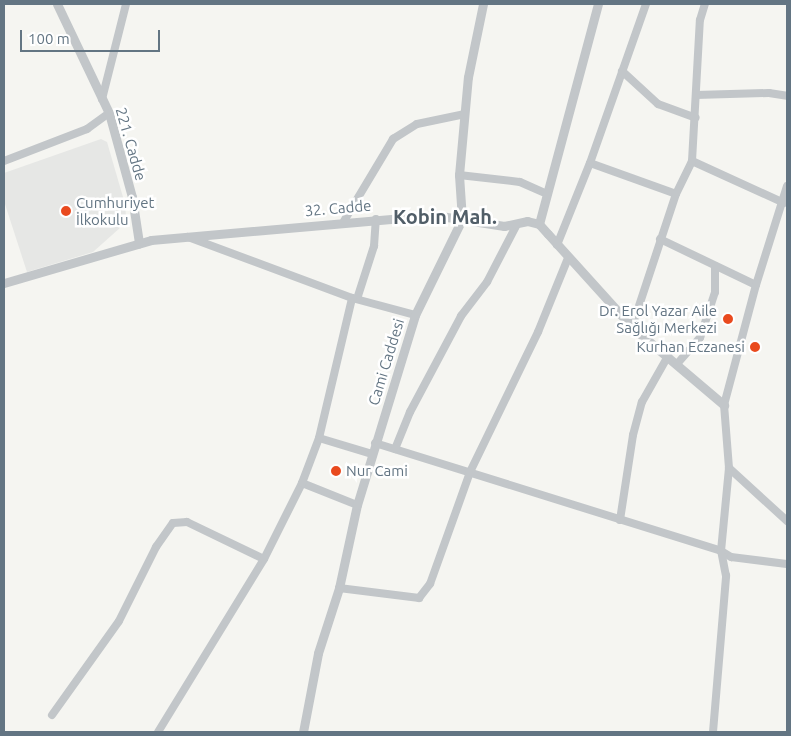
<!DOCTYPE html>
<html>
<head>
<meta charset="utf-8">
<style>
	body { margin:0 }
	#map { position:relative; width:791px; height:736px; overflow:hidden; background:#f5f5f1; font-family:Ubuntu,sans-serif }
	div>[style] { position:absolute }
	.built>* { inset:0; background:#e6e7e5 }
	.minor>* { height:8px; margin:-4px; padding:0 4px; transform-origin:4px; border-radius:4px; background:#c2c6c9 }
	.tertiary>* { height:9px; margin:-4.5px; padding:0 4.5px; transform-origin:4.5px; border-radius:4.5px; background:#c2c6c9 }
	.dots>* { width:14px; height:14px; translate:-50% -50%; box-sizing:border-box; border:2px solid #fff; border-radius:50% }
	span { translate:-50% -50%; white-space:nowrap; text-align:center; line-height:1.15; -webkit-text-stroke:5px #fff; paint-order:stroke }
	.street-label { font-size:15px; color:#637583 }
	.poi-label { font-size:15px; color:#637583 }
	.left { translate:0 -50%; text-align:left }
	.right { translate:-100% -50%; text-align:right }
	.district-label { font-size:20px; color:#515e68; font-weight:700 }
	.frame { position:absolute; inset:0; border:5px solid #637583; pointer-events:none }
	.scale { position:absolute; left:20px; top:30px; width:140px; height:22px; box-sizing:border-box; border:2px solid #637583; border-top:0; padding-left:6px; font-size:15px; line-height:18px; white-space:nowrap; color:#637583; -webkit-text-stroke:4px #fff; paint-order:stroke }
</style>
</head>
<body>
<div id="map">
	<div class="built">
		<div style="clip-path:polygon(101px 139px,107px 142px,125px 204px,126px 217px,121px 227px,93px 252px,27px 272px,4px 201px,4px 173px)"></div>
	</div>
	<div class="minor">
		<div style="left:622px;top:71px;width:49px;rotate:42.5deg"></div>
		<div style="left:658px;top:104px;width:40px;rotate:20.2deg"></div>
		<div style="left:696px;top:95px;width:73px;rotate:-1.6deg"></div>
		<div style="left:769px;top:93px;width:18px;rotate:9deg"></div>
		<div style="left:102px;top:99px;width:98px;rotate:-75.8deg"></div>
		<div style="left:4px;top:161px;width:89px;rotate:-21.1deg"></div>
		<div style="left:87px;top:129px;width:27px;rotate:-36deg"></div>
		<div style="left:692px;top:161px;width:101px;rotate:24.5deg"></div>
		<div style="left:590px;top:163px;width:91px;rotate:19.8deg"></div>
		<div style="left:459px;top:175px;width:61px;rotate:6.5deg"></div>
		<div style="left:520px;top:182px;width:30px;rotate:24deg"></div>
		<div style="left:344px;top:221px;width:96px;rotate:-59.1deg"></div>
		<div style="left:393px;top:139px;width:28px;rotate:-32deg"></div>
		<div style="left:417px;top:124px;width:49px;rotate:-11.8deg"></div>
		<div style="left:188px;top:237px;width:175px;rotate:20.4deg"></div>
		<div style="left:352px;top:298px;width:65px;rotate:15.1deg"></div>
		<div style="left:660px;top:239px;width:106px;rotate:25.6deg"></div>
		<div style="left:557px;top:245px;width:88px;rotate:-68.1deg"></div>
		<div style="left:590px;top:163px;width:169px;rotate:-70.6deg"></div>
		<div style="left:357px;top:299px;width:56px;rotate:-72.2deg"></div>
		<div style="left:374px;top:246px;width:27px;rotate:-86deg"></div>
		<div style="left:632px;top:327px;width:140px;rotate:-71.7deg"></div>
		<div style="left:676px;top:194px;width:37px;rotate:-64deg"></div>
		<div style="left:692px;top:161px;width:141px;rotate:-86.8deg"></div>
		<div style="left:700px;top:20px;width:17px;rotate:-73deg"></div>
		<div style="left:677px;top:364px;width:35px;rotate:-49deg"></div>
		<div style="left:700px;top:338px;width:48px;rotate:-71.9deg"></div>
		<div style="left:715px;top:292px;width:26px;rotate:-90deg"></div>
		<div style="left:319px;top:438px;width:55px;rotate:16.8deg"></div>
		<div style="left:375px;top:443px;width:362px;rotate:17.3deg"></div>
		<div style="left:721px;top:551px;width:12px;rotate:31deg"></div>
		<div style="left:731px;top:557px;width:56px;rotate:7.1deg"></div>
		<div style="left:395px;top:449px;width:40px;rotate:-68deg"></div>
		<div style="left:410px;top:412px;width:109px;rotate:-62deg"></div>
		<div style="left:461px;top:316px;width:43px;rotate:-52.6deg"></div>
		<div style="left:487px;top:282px;width:63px;rotate:-62.6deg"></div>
		<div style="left:729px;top:468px;width:79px;rotate:42.4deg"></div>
		<div style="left:302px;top:483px;width:59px;rotate:21.8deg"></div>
		<div style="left:620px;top:520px;width:86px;rotate:-81.3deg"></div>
		<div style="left:633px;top:435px;width:34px;rotate:-75deg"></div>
		<div style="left:642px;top:402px;width:53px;rotate:-60.5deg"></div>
		<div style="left:339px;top:588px;width:81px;rotate:7.1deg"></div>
		<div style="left:419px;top:598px;width:18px;rotate:-52deg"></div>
		<div style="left:430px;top:584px;width:119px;rotate:-70.3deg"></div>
		<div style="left:470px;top:472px;width:156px;rotate:-64.1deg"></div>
		<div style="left:538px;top:332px;width:80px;rotate:-67.9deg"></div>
		<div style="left:52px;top:715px;width:115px;rotate:-54.5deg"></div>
		<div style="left:119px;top:621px;width:83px;rotate:-63.4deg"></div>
		<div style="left:156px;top:547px;width:29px;rotate:-55deg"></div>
		<div style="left:173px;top:523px;width:14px;rotate:-4deg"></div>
		<div style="left:187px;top:522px;width:85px;rotate:25.7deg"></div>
		<div style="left:158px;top:732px;width:203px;rotate:-58.5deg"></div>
		<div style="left:264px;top:559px;width:85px;rotate:-63.4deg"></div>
		<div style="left:302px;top:483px;width:48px;rotate:-69.3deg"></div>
		<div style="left:319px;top:438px;width:144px;rotate:-76.7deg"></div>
		<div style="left:713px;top:732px;width:157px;rotate:-85.2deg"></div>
		<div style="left:726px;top:576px;width:25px;rotate:-101deg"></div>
		<div style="left:721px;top:551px;width:83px;rotate:-84.5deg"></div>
		<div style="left:729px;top:468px;width:63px;rotate:-94.5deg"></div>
		<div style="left:724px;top:405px;width:124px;rotate:-75.1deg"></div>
		<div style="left:756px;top:285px;width:104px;rotate:-72.6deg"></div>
	</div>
	<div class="tertiary">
		<div style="left:57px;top:4px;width:121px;rotate:64.5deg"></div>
		<div style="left:109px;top:113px;width:87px;rotate:74.7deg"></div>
		<div style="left:132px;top:197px;width:47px;rotate:81.3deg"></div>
		<div style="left:539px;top:224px;width:228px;rotate:-75deg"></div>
		<div style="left:4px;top:283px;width:153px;rotate:-16.3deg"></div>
		<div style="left:151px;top:240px;width:284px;rotate:-5deg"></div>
		<div style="left:434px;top:215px;width:71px;rotate:8.9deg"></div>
		<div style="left:504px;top:226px;width:24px;rotate:-12deg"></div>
		<div style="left:527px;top:221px;width:12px;rotate:14deg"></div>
		<div style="left:539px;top:224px;width:13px;rotate:48deg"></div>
		<div style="left:548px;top:234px;width:125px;rotate:47.9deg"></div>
		<div style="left:632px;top:327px;width:121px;rotate:40.3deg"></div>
		<div style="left:303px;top:732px;width:80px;rotate:-79.2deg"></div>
		<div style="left:318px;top:653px;width:68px;rotate:-72.1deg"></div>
		<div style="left:339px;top:588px;width:85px;rotate:-77.8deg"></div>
		<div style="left:357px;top:505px;width:199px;rotate:-73deg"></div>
		<div style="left:415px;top:315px;width:107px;rotate:-63.9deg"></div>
		<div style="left:462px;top:219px;width:44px;rotate:-93.9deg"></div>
		<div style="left:459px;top:175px;width:98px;rotate:-84.8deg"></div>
		<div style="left:468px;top:77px;width:75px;rotate:-78.4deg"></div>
	</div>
	<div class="dots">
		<div style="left:66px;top:211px;background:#e94a1e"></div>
		<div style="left:728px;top:319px;background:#e94a1e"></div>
		<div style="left:755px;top:347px;background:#e94a1e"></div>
		<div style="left:336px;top:471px;background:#e94a1e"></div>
	</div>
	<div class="street-label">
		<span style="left:131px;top:144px;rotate:74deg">221. Cadde</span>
		<span style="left:338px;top:208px;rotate:-5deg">32. Cadde</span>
		<span style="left:386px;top:362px;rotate:-73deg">Cami Caddesi</span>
	</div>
	<div class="poi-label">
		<span class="left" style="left:76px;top:211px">Cumhuriyet<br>İlkokulu</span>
		<span class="right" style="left:717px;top:319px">Dr. Erol Yazar Aile<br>Sağlığı Merkezi</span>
		<span class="right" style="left:745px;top:347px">Kurhan Eczanesi</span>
		<span class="left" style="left:346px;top:471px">Nur Cami</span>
	</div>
	<div class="district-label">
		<span style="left:445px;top:216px">Kobin Mah.</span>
	</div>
	<div class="frame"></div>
	<div class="scale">100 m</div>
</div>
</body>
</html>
